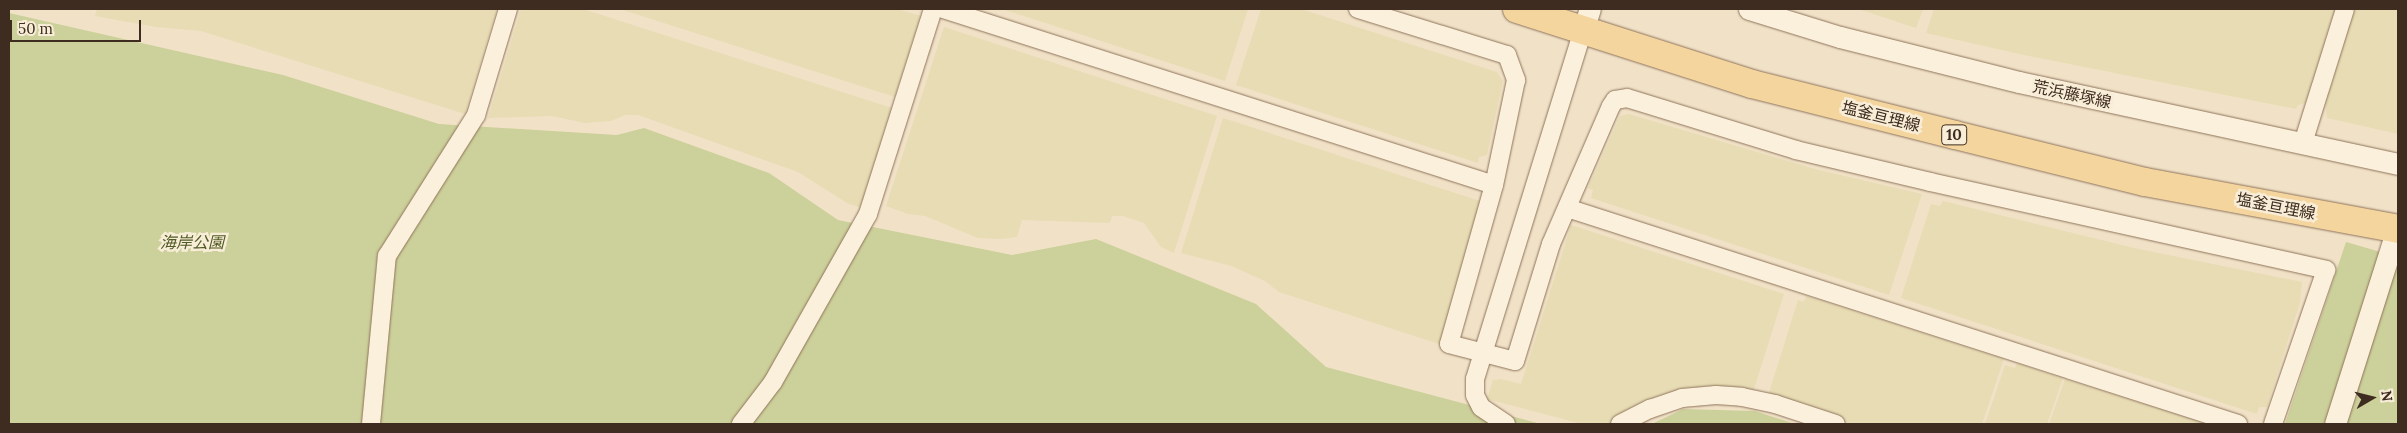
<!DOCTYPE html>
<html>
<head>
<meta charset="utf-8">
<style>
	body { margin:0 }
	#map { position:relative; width:2407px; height:433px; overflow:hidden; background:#f1e2c7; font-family:Lora,"Noto Sans JP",serif }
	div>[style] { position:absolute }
	.farmland>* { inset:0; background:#e7dcb4 }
	.green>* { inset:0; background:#ccd09a }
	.roads { filter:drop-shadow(0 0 1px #8e735b) drop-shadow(0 0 1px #8e735b) }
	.minor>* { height:18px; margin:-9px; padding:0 9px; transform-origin:9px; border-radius:9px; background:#fbf0db }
	.tertiary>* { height:21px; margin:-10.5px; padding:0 10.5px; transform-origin:10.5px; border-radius:10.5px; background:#fbf0db }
	.primary>* { height:28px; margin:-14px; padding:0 14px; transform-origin:14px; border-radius:14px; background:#f5d59e }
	span { translate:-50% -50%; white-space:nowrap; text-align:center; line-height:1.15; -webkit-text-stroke:5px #f8edd7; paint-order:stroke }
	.shield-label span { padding:1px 4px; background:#f8edd7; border:1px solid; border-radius:4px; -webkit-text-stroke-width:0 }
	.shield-label { font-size:15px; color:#3d2c1f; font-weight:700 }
	.street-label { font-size:16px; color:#3d2c1f }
	.park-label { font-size:16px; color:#505b25; font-style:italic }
	.frame { position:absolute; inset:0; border:10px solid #3d2c1f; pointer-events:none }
	.north { position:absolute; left:2347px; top:373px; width:50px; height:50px; -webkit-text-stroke:4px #f8edd7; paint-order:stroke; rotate:82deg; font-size:14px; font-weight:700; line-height:20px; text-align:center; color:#3d2c1f }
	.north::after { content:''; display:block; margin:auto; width:18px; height:22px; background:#3d2c1f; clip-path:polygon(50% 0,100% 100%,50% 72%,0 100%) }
	.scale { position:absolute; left:10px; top:20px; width:131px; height:22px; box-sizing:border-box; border:2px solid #3d2c1f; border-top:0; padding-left:6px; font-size:15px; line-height:18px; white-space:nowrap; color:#3d2c1f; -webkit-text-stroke:4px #f8edd7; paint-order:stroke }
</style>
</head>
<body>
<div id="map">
	<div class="farmland">
		<div style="clip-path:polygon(97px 9px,497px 9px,465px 114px,201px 31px,156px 27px,95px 16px)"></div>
		<div style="clip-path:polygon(521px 9px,583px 9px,892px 108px,861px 208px,847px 203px,798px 172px,638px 115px,625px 115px,611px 121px,585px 123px,552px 116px,488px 118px)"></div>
		<div style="clip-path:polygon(620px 9px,897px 9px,921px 16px,895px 97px)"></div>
		<div style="clip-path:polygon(1002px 9px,1248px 9px,1225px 81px)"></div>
		<div style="clip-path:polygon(1261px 9px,1301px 9px,1497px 72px,1503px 81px,1487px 155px,1479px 157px,1478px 163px,1236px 85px)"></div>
		<div style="clip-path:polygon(1858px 9px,1923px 9px,1916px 28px)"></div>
		<div style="clip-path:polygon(1934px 9px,2336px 9px,2306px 103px,2298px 105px,2296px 109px,2024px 55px,1926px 33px)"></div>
		<div style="clip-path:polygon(2355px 9px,2398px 9px,2398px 134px,2327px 118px,2325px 100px)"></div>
		<div style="clip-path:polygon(944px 27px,1217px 116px,1174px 253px,1161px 247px,1144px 223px,1123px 216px,1112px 216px,1110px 223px,1022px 220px,1017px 237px,1002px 239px,978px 238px,925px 216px,908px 214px,886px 206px)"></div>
		<div style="clip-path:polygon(1629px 114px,1815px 169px,1922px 194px,1889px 295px,1591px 198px,1593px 190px,1588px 188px,1620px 116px)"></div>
		<div style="clip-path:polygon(1223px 118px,1483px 202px,1442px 345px,1279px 292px,1265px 281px,1231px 266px,1181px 253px)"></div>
		<div style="clip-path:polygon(1943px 201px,2134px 248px,2302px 282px,2300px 303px,2267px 407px,2259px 407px,2257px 414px,1901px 298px,1931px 204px,1940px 206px)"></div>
		<div style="clip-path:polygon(1571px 225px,1784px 294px,1753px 392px,1721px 390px,1613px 424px,1582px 424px,1487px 399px,1493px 380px,1501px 379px,1521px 384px)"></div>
		<div style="clip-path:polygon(1807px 296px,2004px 359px,1982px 424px,1852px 424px,1768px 396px,1798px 300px,1803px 302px)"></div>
		<div style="clip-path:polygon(2017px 363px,2063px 378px,2047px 424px,1985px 424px,2005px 365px,2015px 368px)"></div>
		<div style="clip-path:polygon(2065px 379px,2208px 424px,2049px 424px)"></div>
	</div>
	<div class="green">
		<div style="clip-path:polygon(9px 13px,283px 75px,439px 124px,617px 135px,644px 128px,769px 173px,838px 220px,1012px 255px,1096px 239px,1256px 304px,1326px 367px,1541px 424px,9px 424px)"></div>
		<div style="clip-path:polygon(2346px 242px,2398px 257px,2398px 424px,2285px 424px)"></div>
		<div style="clip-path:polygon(1683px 409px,1755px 411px,1795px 424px,1652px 424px)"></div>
	</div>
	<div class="roads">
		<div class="minor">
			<div style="left:943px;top:9px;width:578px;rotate:17.71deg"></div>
			<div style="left:1358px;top:9px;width:156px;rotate:17.2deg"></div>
			<div style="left:1507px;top:55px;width:27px;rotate:70deg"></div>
			<div style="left:1516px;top:80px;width:107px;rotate:101.8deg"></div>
			<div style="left:1494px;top:185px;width:165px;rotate:105.8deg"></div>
			<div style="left:1449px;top:344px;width:68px;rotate:14.4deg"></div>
			<div style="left:1515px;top:361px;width:122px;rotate:-72.9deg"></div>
			<div style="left:1551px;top:244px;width:150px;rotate:-66.5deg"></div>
			<div style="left:1611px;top:106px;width:7px;rotate:-56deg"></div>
			<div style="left:1615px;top:100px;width:12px;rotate:-9deg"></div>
			<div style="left:1627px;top:98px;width:177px;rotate:17.1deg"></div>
			<div style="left:1796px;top:150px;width:138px;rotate:13.4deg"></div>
			<div style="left:1930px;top:182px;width:406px;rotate:12.5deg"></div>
			<div style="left:2326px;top:270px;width:163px;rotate:109deg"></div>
			<div style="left:2303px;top:143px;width:140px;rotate:-72.6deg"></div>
			<div style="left:1567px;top:208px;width:705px;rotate:17.84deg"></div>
			<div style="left:371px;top:424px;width:169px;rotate:-84.6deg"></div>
			<div style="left:387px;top:256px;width:167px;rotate:-57.7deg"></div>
			<div style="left:476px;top:115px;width:111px;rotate:-73.2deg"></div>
			<div style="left:741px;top:424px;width:53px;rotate:-52.7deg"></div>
			<div style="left:773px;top:382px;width:193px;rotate:-60.5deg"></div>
			<div style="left:868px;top:214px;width:215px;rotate:-72.4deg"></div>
			<div style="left:1506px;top:424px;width:30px;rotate:-146deg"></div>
			<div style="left:1481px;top:407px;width:13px;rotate:-117deg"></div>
			<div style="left:1475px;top:395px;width:16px;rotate:-90deg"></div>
			<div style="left:1475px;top:379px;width:365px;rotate:-72.8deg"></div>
			<div style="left:1620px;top:424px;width:34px;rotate:-27deg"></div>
			<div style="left:1650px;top:409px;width:34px;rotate:-19deg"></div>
			<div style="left:1682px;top:398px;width:34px;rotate:-5deg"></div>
			<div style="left:1716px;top:395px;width:26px;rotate:4deg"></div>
			<div style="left:1742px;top:397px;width:34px;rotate:12deg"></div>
			<div style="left:1775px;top:404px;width:64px;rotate:18.2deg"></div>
		</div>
		<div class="tertiary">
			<div style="left:1749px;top:9px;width:95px;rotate:17.1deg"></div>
			<div style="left:1840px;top:37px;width:185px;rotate:14.1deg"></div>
			<div style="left:2019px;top:82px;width:388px;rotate:12.2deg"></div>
			<div style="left:1583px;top:30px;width:22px;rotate:-72deg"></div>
			<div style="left:2335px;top:424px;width:206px;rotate:-72.4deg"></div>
		</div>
		<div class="primary">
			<div style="left:1517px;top:9px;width:247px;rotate:17.7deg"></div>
			<div style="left:1752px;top:84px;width:209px;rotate:14.1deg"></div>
			<div style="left:1955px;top:135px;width:196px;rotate:13.9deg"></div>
			<div style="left:2145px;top:182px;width:257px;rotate:10.5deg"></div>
		</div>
	</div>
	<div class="shield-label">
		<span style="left:1954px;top:135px">10</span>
	</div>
	<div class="street-label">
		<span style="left:2072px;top:94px;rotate:12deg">荒浜藤塚線</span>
		<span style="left:1881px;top:116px;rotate:14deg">塩釜亘理線</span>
		<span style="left:2276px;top:206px;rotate:11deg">塩釜亘理線</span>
	</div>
	<div class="park-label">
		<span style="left:192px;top:242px">海岸公園</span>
	</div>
	<div class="frame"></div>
	<div class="north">N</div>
	<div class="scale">50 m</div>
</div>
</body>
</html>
